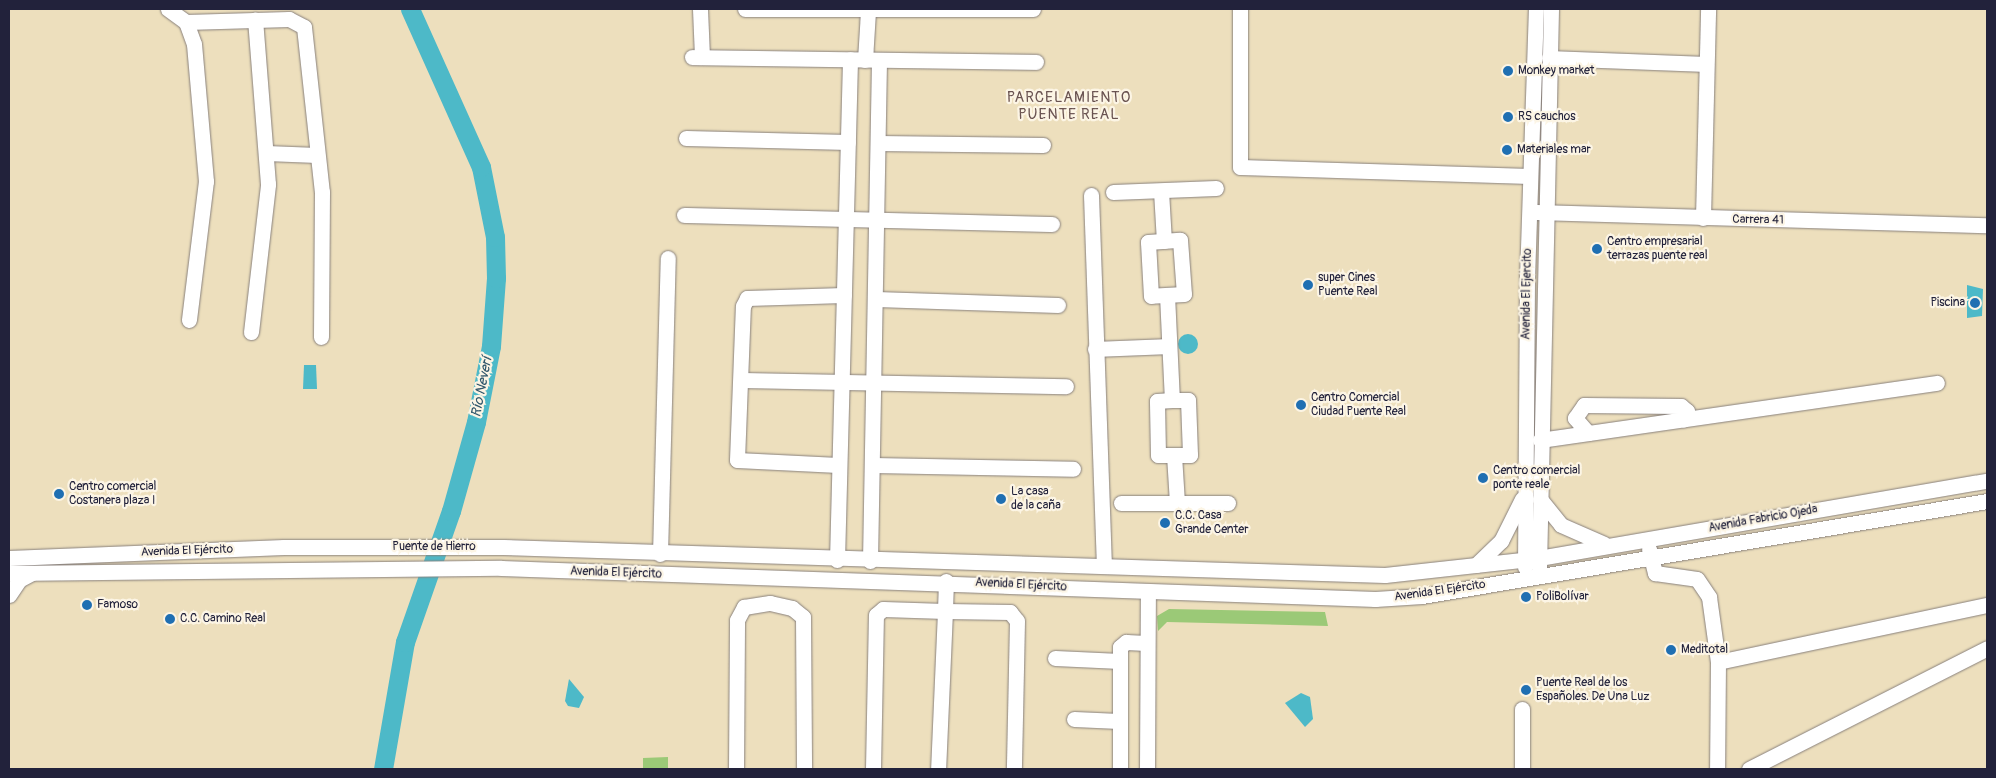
<!DOCTYPE html>
<html>
<head>
<meta charset="utf-8">
<style>
	body { margin:0 }
	#map { position:relative; width:1996px; height:778px; overflow:hidden; background:#eddfbd; font-family:Pangolin,sans-serif }
	div>[style] { position:absolute }
	.green>* { inset:0; background:#9bc977 }
	.water>* { inset:0; background:#4db9c8 }
	.round { border-radius:50% }
	.river>* { height:19px; margin:-9.5px; padding:0 9.5px; transform-origin:9.5px; border-radius:9.5px; background:#4db9c8 }
	.roads { filter:drop-shadow(0 0 1px #88807c) drop-shadow(0 0 1px #88807c) }
	.minor>* { height:15px; margin:-7.5px; padding:0 7.5px; transform-origin:7.5px; border-radius:7.5px; background:#fff }
	.dots>* { width:14px; height:14px; translate:-50% -50%; box-sizing:border-box; border:2px solid #fcf5e5; border-radius:50% }
	span { translate:-50% -50%; white-space:nowrap; text-align:center; line-height:1.15; -webkit-text-stroke:4.5px #fcf5e5; paint-order:stroke }
	.poi-label { font-size:12px; color:#22223b }
	.left { translate:0 -50%; text-align:left }
	.right { translate:-100% -50%; text-align:right }
	.street-label { font-size:12px; color:#22223b }
	.water-label { font-size:14px; color:#31576c; font-style:italic }
	.quarter-label { font-size:15px; color:#695250; letter-spacing:1px }
	.frame { position:absolute; inset:0; border:10px solid #22223b; pointer-events:none }
</style>
</head>
<body>
<div id="map">
	<div class="green">
		<div style="clip-path:polygon(1169px 609px,1325px 612px,1328px 626px,1167px 622px,1158px 631px,1157px 616px)"></div>
		<div style="clip-path:polygon(668px 757px,668px 769px,643px 769px,643px 758px)"></div>
	</div>
	<div class="water">
		<div style="clip-path:polygon(1967px 285px,1983px 289px,1982px 316px,1967px 318px)"></div>
		<div class="round" style="left:1178px;top:334px;width:20px;height:20px"></div>
		<div style="clip-path:polygon(304px 365px,316px 365px,317px 389px,303px 389px)"></div>
		<div style="clip-path:polygon(569px 679px,584px 697px,579px 708px,568px 706px,565px 701px)"></div>
		<div style="clip-path:polygon(1301px 693px,1310px 697px,1313px 719px,1305px 727px,1285px 703px)"></div>
	</div>
	<div class="river">
		<div style="left:383px;top:769px;width:129px;rotate:-80.2deg"></div>
		<div style="left:405px;top:642px;width:139px;rotate:-70.7deg"></div>
		<div style="left:451px;top:511px;width:92px;rotate:-74.3deg"></div>
		<div style="left:476px;top:422px;width:77px;rotate:-78.8deg"></div>
		<div style="left:491px;top:346px;width:68px;rotate:-85.8deg"></div>
		<div style="left:496px;top:278px;width:41px;rotate:-91.4deg"></div>
		<div style="left:495px;top:237px;width:71px;rotate:-101.3deg"></div>
		<div style="left:481px;top:167px;width:173px;rotate:-114.2deg"></div>
	</div>
	<div class="roads">
		<div class="minor">
			<div style="left:168px;top:9px;width:22px;rotate:36deg"></div>
			<div style="left:186px;top:22px;width:23px;rotate:70deg"></div>
			<div style="left:194px;top:44px;width:138px;rotate:85deg"></div>
			<div style="left:206px;top:181px;width:140px;rotate:97deg"></div>
			<div style="left:700px;top:9px;width:48px;rotate:87.6deg"></div>
			<div style="left:745px;top:9px;width:288px"></div>
			<div style="left:1240px;top:9px;width:158px;rotate:90deg"></div>
			<div style="left:1240px;top:167px;width:290px;rotate:1.8deg"></div>
			<div style="left:186px;top:22px;width:103px;rotate:-1.7deg"></div>
			<div style="left:289px;top:19px;width:17px;rotate:28deg"></div>
			<div style="left:304px;top:27px;width:166px;rotate:83.8deg"></div>
			<div style="left:322px;top:192px;width:145px;rotate:90.4deg"></div>
			<div style="left:692px;top:57px;width:344px;rotate:0.8deg"></div>
			<div style="left:1549px;top:58px;width:157px;rotate:2.2deg"></div>
			<div style="left:865px;top:60px;width:49px;rotate:-86.5deg"></div>
			<div style="left:686px;top:138px;width:162px;rotate:1.4deg"></div>
			<div style="left:878px;top:143px;width:165px;rotate:0.7deg"></div>
			<div style="left:266px;top:153px;width:51px;rotate:2.2deg"></div>
			<div style="left:1161px;top:191px;width:50px;rotate:86.6deg"></div>
			<div style="left:1113px;top:192px;width:103px;rotate:-2.2deg"></div>
			<div style="left:1091px;top:195px;width:370px;rotate:88deg"></div>
			<div style="left:1536px;top:212px;width:451px;rotate:1.7deg"></div>
			<div style="left:684px;top:215px;width:368px;rotate:1.4deg"></div>
			<div style="left:1703px;top:218px;width:209px;rotate:-88.6deg"></div>
			<div style="left:1180px;top:240px;width:54px;rotate:85.8deg"></div>
			<div style="left:1184px;top:294px;width:33px;rotate:177deg"></div>
			<div style="left:1151px;top:296px;width:54px;rotate:-93.2deg"></div>
			<div style="left:1148px;top:242px;width:32px;rotate:-4deg"></div>
			<div style="left:1167px;top:295px;width:105px;rotate:87.3deg"></div>
			<div style="left:876px;top:299px;width:182px;rotate:1.9deg"></div>
			<div style="left:251px;top:332px;width:149px;rotate:-83.4deg"></div>
			<div style="left:268px;top:184px;width:165px;rotate:-94.5deg"></div>
			<div style="left:1095px;top:349px;width:74px;rotate:-2.3deg"></div>
			<div style="left:742px;top:380px;width:324px;rotate:1.1deg"></div>
			<div style="left:1172px;top:400px;width:16px"></div>
			<div style="left:1188px;top:400px;width:55px;rotate:87.9deg"></div>
			<div style="left:1190px;top:455px;width:32px;rotate:180deg"></div>
			<div style="left:1158px;top:455px;width:54px;rotate:-91.1deg"></div>
			<div style="left:1157px;top:401px;width:15px;rotate:-4deg"></div>
			<div style="left:1588px;top:433px;width:20px;rotate:-131deg"></div>
			<div style="left:1575px;top:418px;width:16px;rotate:-55deg"></div>
			<div style="left:1584px;top:405px;width:97px;rotate:0.6deg"></div>
			<div style="left:1681px;top:406px;width:8px;rotate:40deg"></div>
			<div style="left:1687px;top:411px;width:9px;rotate:111deg"></div>
			<div style="left:1540px;top:440px;width:401px;rotate:-8.2deg"></div>
			<div style="left:1174px;top:455px;width:48px;rotate:86.4deg"></div>
			<div style="left:838px;top:465px;width:101px;rotate:-177.2deg"></div>
			<div style="left:737px;top:460px;width:154px;rotate:-87.8deg"></div>
			<div style="left:743px;top:306px;width:9px;rotate:-63deg"></div>
			<div style="left:747px;top:298px;width:97px;rotate:-1.8deg"></div>
			<div style="left:873px;top:465px;width:200px;rotate:1.1deg"></div>
			<div style="left:1540px;top:499px;width:33px;rotate:51deg"></div>
			<div style="left:1561px;top:525px;width:47px;rotate:23.8deg"></div>
			<div style="left:1121px;top:503px;width:107px"></div>
			<div style="left:1649px;top:549px;width:25px;rotate:76deg"></div>
			<div style="left:1655px;top:573px;width:42px;rotate:8.1deg"></div>
			<div style="left:1697px;top:579px;width:22px;rotate:56deg"></div>
			<div style="left:1709px;top:597px;width:66px;rotate:82.1deg"></div>
			<div style="left:1718px;top:662px;width:107px;rotate:90.5deg"></div>
			<div style="left:660px;top:554px;width:296px;rotate:-88.5deg"></div>
			<div style="left:9px;top:558px;width:275px;rotate:-2.3deg"></div>
			<div style="left:284px;top:547px;width:219px"></div>
			<div style="left:503px;top:547px;width:882px;rotate:1.82deg"></div>
			<div style="left:1385px;top:575px;width:155px;rotate:-6.3deg"></div>
			<div style="left:1539px;top:558px;width:455px;rotate:-9.8deg"></div>
			<div style="left:837px;top:560px;width:501px;rotate:-88.51deg"></div>
			<div style="left:870px;top:561px;width:501px;rotate:-88.97deg"></div>
			<div style="left:1476px;top:565px;width:35px;rotate:-44deg"></div>
			<div style="left:1501px;top:541px;width:47px;rotate:-63.4deg"></div>
			<div style="left:1525px;top:567px;width:289px;rotate:-89.6deg"></div>
			<div style="left:1527px;top:278px;width:269px;rotate:-88.1deg"></div>
			<div style="left:1539px;top:568px;width:559px;rotate:-88.77deg"></div>
			<div style="left:9px;top:573px;width:492px;rotate:-0.6deg"></div>
			<div style="left:501px;top:568px;width:875px;rotate:2.03deg"></div>
			<div style="left:1375px;top:599px;width:47px;rotate:-3.7deg"></div>
			<div style="left:1422px;top:596px;width:573px;rotate:-9.54deg"></div>
			<div style="left:946px;top:581px;width:30px;rotate:92deg"></div>
			<div style="left:945px;top:611px;width:65px;rotate:0.9deg"></div>
			<div style="left:1010px;top:612px;width:11px;rotate:52deg"></div>
			<div style="left:1017px;top:621px;width:148px;rotate:91.2deg"></div>
			<div style="left:9px;top:595px;width:18px;rotate:-56deg"></div>
			<div style="left:19px;top:580px;width:15px;rotate:-28deg"></div>
			<div style="left:1055px;top:658px;width:65px;rotate:2.6deg"></div>
			<div style="left:1718px;top:662px;width:275px;rotate:-12deg"></div>
			<div style="left:1522px;top:709px;width:60px;rotate:90deg"></div>
			<div style="left:1074px;top:719px;width:45px;rotate:2.5deg"></div>
			<div style="left:736px;top:769px;width:149px;rotate:-89.6deg"></div>
			<div style="left:737px;top:620px;width:15px;rotate:-62deg"></div>
			<div style="left:744px;top:607px;width:26px;rotate:-9deg"></div>
			<div style="left:770px;top:603px;width:23px;rotate:13deg"></div>
			<div style="left:792px;top:608px;width:14px;rotate:39deg"></div>
			<div style="left:803px;top:617px;width:152px;rotate:89.6deg"></div>
			<div style="left:873px;top:769px;width:154px;rotate:-88.9deg"></div>
			<div style="left:876px;top:615px;width:9px;rotate:-41deg"></div>
			<div style="left:883px;top:609px;width:62px;rotate:1.8deg"></div>
			<div style="left:945px;top:611px;width:158px;rotate:92.5deg"></div>
			<div style="left:1120px;top:769px;width:122px;rotate:-90deg"></div>
			<div style="left:1120px;top:647px;width:8px;rotate:-40deg"></div>
			<div style="left:1126px;top:642px;width:20px;rotate:3deg"></div>
			<div style="left:1147px;top:769px;width:177px;rotate:-89.7deg"></div>
			<div style="left:1749px;top:769px;width:267px;rotate:-26.9deg"></div>
		</div>
	</div>
	<div class="dots">
		<div style="left:1508px;top:71px;background:#1f6fb2"></div>
		<div style="left:1508px;top:117px;background:#1f6fb2"></div>
		<div style="left:1507px;top:150px;background:#1f6fb2"></div>
		<div style="left:1597px;top:249px;background:#1f6fb2"></div>
		<div style="left:1308px;top:285px;background:#1f6fb2"></div>
		<div style="left:1975px;top:303px;background:#1f6fb2"></div>
		<div style="left:1301px;top:405px;background:#1f6fb2"></div>
		<div style="left:1483px;top:478px;background:#1f6fb2"></div>
		<div style="left:59px;top:494px;background:#1f6fb2"></div>
		<div style="left:1001px;top:499px;background:#1f6fb2"></div>
		<div style="left:1165px;top:523px;background:#1f6fb2"></div>
		<div style="left:1526px;top:597px;background:#1f6fb2"></div>
		<div style="left:87px;top:605px;background:#1f6fb2"></div>
		<div style="left:170px;top:619px;background:#1f6fb2"></div>
		<div style="left:1671px;top:650px;background:#1f6fb2"></div>
		<div style="left:1526px;top:690px;background:#1f6fb2"></div>
	</div>
	<div class="poi-label">
		<span class="left" style="left:1518px;top:71px">Monkey market</span>
		<span class="left" style="left:1518px;top:117px">RS cauchos</span>
		<span class="left" style="left:1517px;top:150px">Materiales mar</span>
		<span class="left" style="left:1607px;top:249px">Centro empresarial<br>terrazas puente real</span>
		<span class="left" style="left:1318px;top:285px">super Cines<br>Puente Real</span>
		<span class="right" style="left:1965px;top:303px">Piscina</span>
		<span class="left" style="left:1311px;top:405px">Centro Comercial<br>Ciudad Puente Real</span>
		<span class="left" style="left:1493px;top:478px">Centro comercial<br>ponte reale</span>
		<span class="left" style="left:69px;top:494px">Centro comercial<br>Costanera plaza I</span>
		<span class="left" style="left:1011px;top:499px">La casa<br>de la caña</span>
		<span class="left" style="left:1175px;top:523px">C.C. Casa<br>Grande Center</span>
		<span class="left" style="left:1536px;top:597px">PoliBolívar</span>
		<span class="left" style="left:97px;top:605px">Famoso</span>
		<span class="left" style="left:180px;top:619px">C.C. Camino Real</span>
		<span class="left" style="left:1681px;top:650px">Meditotal</span>
		<span class="left" style="left:1536px;top:690px">Puente Real de los<br>Españoles. De Una Luz</span>
	</div>
	<div class="street-label">
		<span style="left:1758px;top:220px;rotate:1deg">Carrera 41</span>
		<span style="left:1527px;top:294px;rotate:-89deg">Avenida El Ejercito</span>
		<span style="left:1763px;top:519px;rotate:-10deg">Avenida Fabricio Ojeda</span>
		<span style="left:434px;top:547px">Puente de Hierro</span>
		<span style="left:187px;top:551px;rotate:-2deg">Avenida El Ejército</span>
		<span style="left:616px;top:573px;rotate:2deg">Avenida El Ejército</span>
		<span style="left:1021px;top:585px;rotate:3deg">Avenida El Ejército</span>
		<span style="left:1440px;top:591px;rotate:-8deg">Avenida El Ejército</span>
	</div>
	<div class="water-label">
		<span style="left:482px;top:387px;rotate:-79deg">Río Neverí</span>
	</div>
	<div class="quarter-label">
		<span style="left:1069px;top:106px">PARCELAMIENTO<br>PUENTE REAL</span>
	</div>
	<div class="frame"></div>
</div>
</body>
</html>
